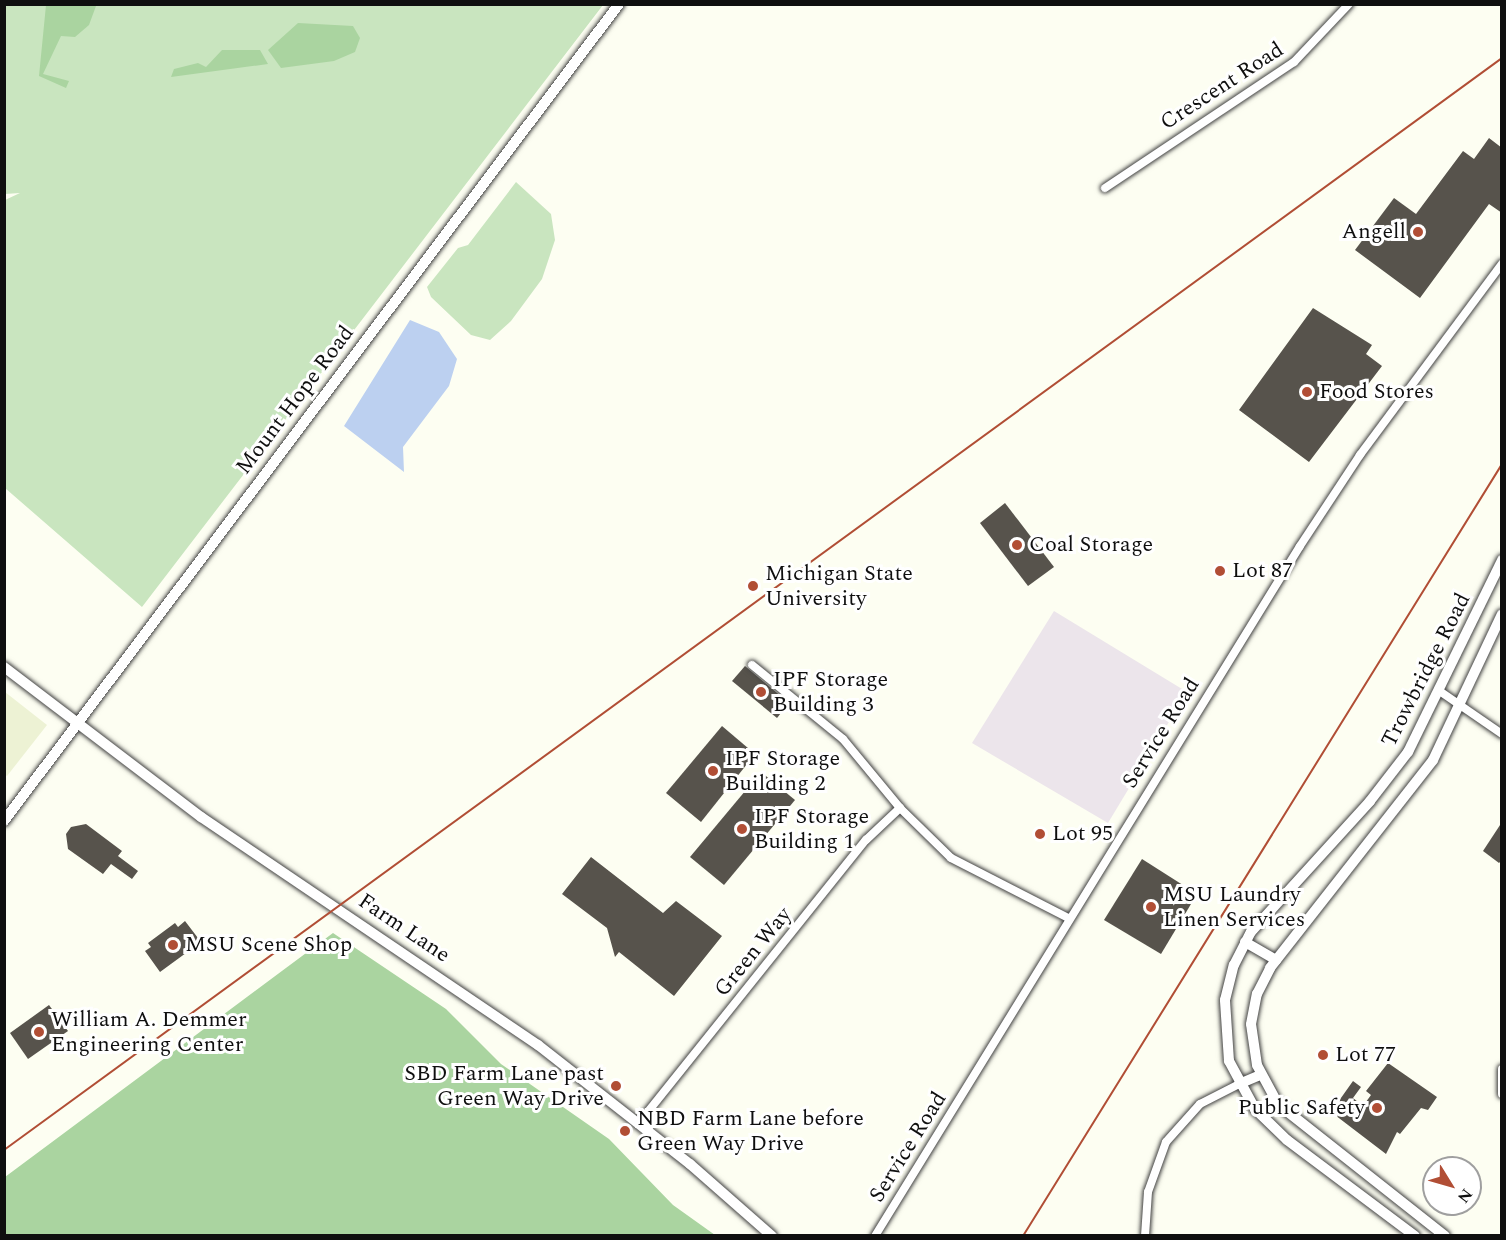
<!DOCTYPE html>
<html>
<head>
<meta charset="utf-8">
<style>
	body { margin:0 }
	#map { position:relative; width:1506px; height:1240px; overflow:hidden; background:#fdfef2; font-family:Spectral,serif }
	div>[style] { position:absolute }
	.industrial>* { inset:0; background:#ece5eb }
	.farmland>* { inset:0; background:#edf2d4 }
	.green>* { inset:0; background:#c9e5bf }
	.forest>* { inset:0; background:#aad4a0 }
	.water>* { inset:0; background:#bcd0f0 }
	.building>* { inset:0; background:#57534c }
	.roads { filter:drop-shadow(0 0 2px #424242) drop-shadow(0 0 2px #424242) }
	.minor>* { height:8px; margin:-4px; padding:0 4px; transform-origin:4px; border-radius:4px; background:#fff }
	.tertiary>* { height:10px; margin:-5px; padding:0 5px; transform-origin:5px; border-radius:5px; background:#fff }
	.rail>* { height:2px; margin:-1px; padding:0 1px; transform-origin:1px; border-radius:1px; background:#b14e35 }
	.dots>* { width:16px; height:16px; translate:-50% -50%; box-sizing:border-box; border:3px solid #fff; border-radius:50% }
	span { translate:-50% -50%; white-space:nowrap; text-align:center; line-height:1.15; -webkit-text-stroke:6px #fff; paint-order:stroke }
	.street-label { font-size:22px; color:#0f0f0f }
	.poi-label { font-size:22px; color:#0f0f0f }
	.right { translate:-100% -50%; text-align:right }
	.left { translate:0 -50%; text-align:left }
	.frame { position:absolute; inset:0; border:6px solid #0f0f0f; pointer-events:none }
	.north { position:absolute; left:1422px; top:1156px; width:60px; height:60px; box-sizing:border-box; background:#fff; border:2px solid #9f9f9f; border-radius:50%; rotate:127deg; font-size:16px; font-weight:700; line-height:24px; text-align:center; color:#0f0f0f }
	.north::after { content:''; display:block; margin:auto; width:21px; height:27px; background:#b14e35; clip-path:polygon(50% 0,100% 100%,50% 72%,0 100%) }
</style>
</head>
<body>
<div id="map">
	<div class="industrial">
		<div style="clip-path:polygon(1054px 611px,1187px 692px,1108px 823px,972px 743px)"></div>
	</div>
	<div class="farmland">
		<div style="clip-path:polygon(5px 692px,47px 725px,7px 776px,4px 774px)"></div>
	</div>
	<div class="green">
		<div style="clip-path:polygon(5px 5px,603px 5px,142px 607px,5px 488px,5px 200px,20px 193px,5px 194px)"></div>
		<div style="clip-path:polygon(516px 182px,551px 214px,555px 240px,542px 279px,511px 321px,490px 340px,471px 335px,431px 297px,427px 287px,458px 248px,468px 245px)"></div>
	</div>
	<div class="forest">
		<div style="clip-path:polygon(46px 5px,96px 6px,89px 25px,75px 37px,61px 36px,43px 74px,69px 81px,66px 88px,39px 76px)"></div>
		<div style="clip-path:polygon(298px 23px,353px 26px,360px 38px,355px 52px,334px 61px,281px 68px,268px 50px)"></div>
		<div style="clip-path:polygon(222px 50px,260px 50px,268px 64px,171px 77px,174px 69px,198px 63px,206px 67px)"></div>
		<div style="clip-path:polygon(333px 933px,446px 1009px,501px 1064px,609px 1139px,673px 1205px,715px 1235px,5px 1235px,5px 1177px)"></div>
	</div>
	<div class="water">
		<div style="clip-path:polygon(410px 320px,439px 332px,457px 359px,449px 386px,403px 447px,404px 472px,344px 426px)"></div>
	</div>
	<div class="building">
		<div style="clip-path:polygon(1489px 138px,1502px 148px,1502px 213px,1489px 204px,1420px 298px,1355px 250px,1394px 198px,1416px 214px,1463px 151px,1474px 159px)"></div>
		<div style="clip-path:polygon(1313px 308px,1372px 345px,1366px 354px,1382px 366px,1309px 462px,1239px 410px)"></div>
		<div style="clip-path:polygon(1005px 503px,1054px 567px,1028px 586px,980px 523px)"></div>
		<div style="clip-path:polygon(745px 666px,789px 703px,777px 718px,732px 681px)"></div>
		<div style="clip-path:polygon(722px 726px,755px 754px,701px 822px,666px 793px)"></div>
		<div style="clip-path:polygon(761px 772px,795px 800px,724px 885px,690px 857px)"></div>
		<div style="clip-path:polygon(1502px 822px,1502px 860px,1499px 863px,1483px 851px)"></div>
		<div style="clip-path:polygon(86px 824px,122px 851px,118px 856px,138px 871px,132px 879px,111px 864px,103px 874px,68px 849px,66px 834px,71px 827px)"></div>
		<div style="clip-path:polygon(591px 857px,663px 913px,676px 901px,722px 936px,674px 996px,619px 952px,615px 957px,607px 928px,562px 894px)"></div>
		<div style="clip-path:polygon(1142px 859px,1197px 894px,1161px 954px,1104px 920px)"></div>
		<div style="clip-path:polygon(185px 921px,201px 942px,160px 972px,145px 951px,151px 947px,148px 943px,175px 923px,178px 927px)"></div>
		<div style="clip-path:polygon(49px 1005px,68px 1031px,28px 1059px,10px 1033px)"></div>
		<div style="clip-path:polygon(1388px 1063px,1437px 1097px,1428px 1110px,1421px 1108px,1400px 1134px,1397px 1132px,1386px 1154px,1331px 1112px,1353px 1081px,1361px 1087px,1353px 1098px,1363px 1106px,1371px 1095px,1366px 1091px)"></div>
	</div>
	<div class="roads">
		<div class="minor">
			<div style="left:1105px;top:188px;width:227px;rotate:-33.7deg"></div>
			<div style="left:1294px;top:62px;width:80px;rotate:-46.5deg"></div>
			<div style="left:752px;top:665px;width:117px;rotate:39.1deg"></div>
			<div style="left:843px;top:739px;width:89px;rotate:50.4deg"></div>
			<div style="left:900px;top:808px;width:71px;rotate:44.4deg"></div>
			<div style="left:951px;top:858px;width:131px;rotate:27.1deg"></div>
			<div style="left:1441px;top:692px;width:74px;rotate:34.5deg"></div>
			<div style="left:1502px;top:1069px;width:25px;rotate:90deg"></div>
			<div style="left:639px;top:1123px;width:363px;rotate:-51.3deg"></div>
			<div style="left:866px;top:840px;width:47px;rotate:-43.3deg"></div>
			<div style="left:875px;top:1236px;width:810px;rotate:-58.37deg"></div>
			<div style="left:1300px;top:546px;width:109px;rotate:-56.6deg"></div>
			<div style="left:1360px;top:455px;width:238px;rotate:-53.4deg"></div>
			<div style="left:1145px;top:1236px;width:44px;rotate:-86.1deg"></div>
			<div style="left:1148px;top:1192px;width:53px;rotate:-70.2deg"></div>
			<div style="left:1166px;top:1142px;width:51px;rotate:-48.2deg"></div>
			<div style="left:1200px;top:1104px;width:44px;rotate:-27.1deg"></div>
		</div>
		<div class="tertiary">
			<div style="left:4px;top:667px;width:248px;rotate:37.3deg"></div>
			<div style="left:201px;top:817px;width:407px;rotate:34.1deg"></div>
			<div style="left:538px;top:1045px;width:193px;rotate:38.1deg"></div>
			<div style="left:690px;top:1164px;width:109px;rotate:41.3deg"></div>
			<div style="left:4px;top:821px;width:1023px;rotate:-53.03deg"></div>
			<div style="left:1245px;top:942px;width:36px;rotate:30deg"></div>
			<div style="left:1239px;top:1084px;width:23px;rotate:-23deg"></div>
			<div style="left:1415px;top:1236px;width:160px;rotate:-143.1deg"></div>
			<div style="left:1287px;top:1140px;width:45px;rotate:-135.9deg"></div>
			<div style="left:1255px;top:1109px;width:55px;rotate:-118.4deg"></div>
			<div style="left:1229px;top:1061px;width:61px;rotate:-93.8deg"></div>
			<div style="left:1225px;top:1000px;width:36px;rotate:-76deg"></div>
			<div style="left:1234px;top:965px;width:37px;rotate:-63deg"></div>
			<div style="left:1251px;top:932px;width:177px;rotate:-47.7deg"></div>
			<div style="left:1370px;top:801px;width:62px;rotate:-52.2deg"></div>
			<div style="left:1408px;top:752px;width:214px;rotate:-63.9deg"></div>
			<div style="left:1445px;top:1236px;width:213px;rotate:-141.7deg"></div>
			<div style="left:1278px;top:1104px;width:44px;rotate:-118.3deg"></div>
			<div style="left:1257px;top:1065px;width:41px;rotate:-98.3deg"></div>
			<div style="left:1251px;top:1024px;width:31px;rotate:-79deg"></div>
			<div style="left:1257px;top:994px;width:29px;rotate:-63deg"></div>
			<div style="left:1270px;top:968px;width:264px;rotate:-51.9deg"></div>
			<div style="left:1433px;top:760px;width:161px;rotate:-64.7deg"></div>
		</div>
	</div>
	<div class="rail">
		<div style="left:4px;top:1150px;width:1854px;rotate:-36.09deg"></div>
		<div style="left:1023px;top:1236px;width:909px;rotate:-58.18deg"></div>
	</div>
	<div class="dots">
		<div style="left:1418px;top:232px;background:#b14e35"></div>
		<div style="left:1307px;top:392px;background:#b14e35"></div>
		<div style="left:1017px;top:545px;background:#b14e35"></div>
		<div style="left:1220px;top:571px;background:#b14e35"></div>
		<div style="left:753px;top:586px;background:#b14e35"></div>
		<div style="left:761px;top:692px;background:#b14e35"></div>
		<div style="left:713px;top:771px;background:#b14e35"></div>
		<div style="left:742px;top:829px;background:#b14e35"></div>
		<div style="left:1040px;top:834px;background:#b14e35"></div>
		<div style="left:1151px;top:907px;background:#b14e35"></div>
		<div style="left:173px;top:945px;background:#b14e35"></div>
		<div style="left:39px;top:1032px;background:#b14e35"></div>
		<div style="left:1323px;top:1055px;background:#b14e35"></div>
		<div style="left:616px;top:1086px;background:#b14e35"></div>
		<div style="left:1377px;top:1108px;background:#b14e35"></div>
		<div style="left:625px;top:1131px;background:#b14e35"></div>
	</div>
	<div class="street-label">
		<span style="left:1222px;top:86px;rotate:-33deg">Crescent Road</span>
		<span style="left:295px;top:400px;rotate:-53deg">Mount Hope Road</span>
		<span style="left:1426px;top:670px;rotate:-63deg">Trowbridge Road</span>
		<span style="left:1161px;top:733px;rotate:-58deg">Service Road</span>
		<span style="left:404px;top:928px;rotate:34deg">Farm Lane</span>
		<span style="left:753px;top:952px;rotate:-51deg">Green Way</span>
		<span style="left:908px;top:1147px;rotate:-58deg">Service Road</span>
	</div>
	<div class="poi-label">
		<span class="right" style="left:1406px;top:232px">Angell</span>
		<span class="left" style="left:1319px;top:392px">Food Stores</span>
		<span class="left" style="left:1029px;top:545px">Coal Storage</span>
		<span class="left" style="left:1232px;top:571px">Lot 87</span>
		<span class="left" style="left:765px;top:586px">Michigan State<br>University</span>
		<span class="left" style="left:773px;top:692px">IPF Storage<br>Building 3</span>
		<span class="left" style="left:725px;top:771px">IPF Storage<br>Building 2</span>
		<span class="left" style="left:754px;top:829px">IPF Storage<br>Building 1</span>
		<span class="left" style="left:1052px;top:834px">Lot 95</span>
		<span class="left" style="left:1163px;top:907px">MSU Laundry<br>Linen Services</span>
		<span class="left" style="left:185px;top:945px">MSU Scene Shop</span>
		<span class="left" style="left:51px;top:1032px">William A. Demmer<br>Engineering Center</span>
		<span class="left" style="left:1335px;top:1055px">Lot 77</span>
		<span class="right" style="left:604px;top:1086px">SBD Farm Lane past<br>Green Way Drive</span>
		<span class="right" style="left:1365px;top:1108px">Public Safety</span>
		<span class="left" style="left:637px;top:1131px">NBD Farm Lane before<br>Green Way Drive</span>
	</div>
	<div class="frame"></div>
	<div class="north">N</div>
</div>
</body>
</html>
